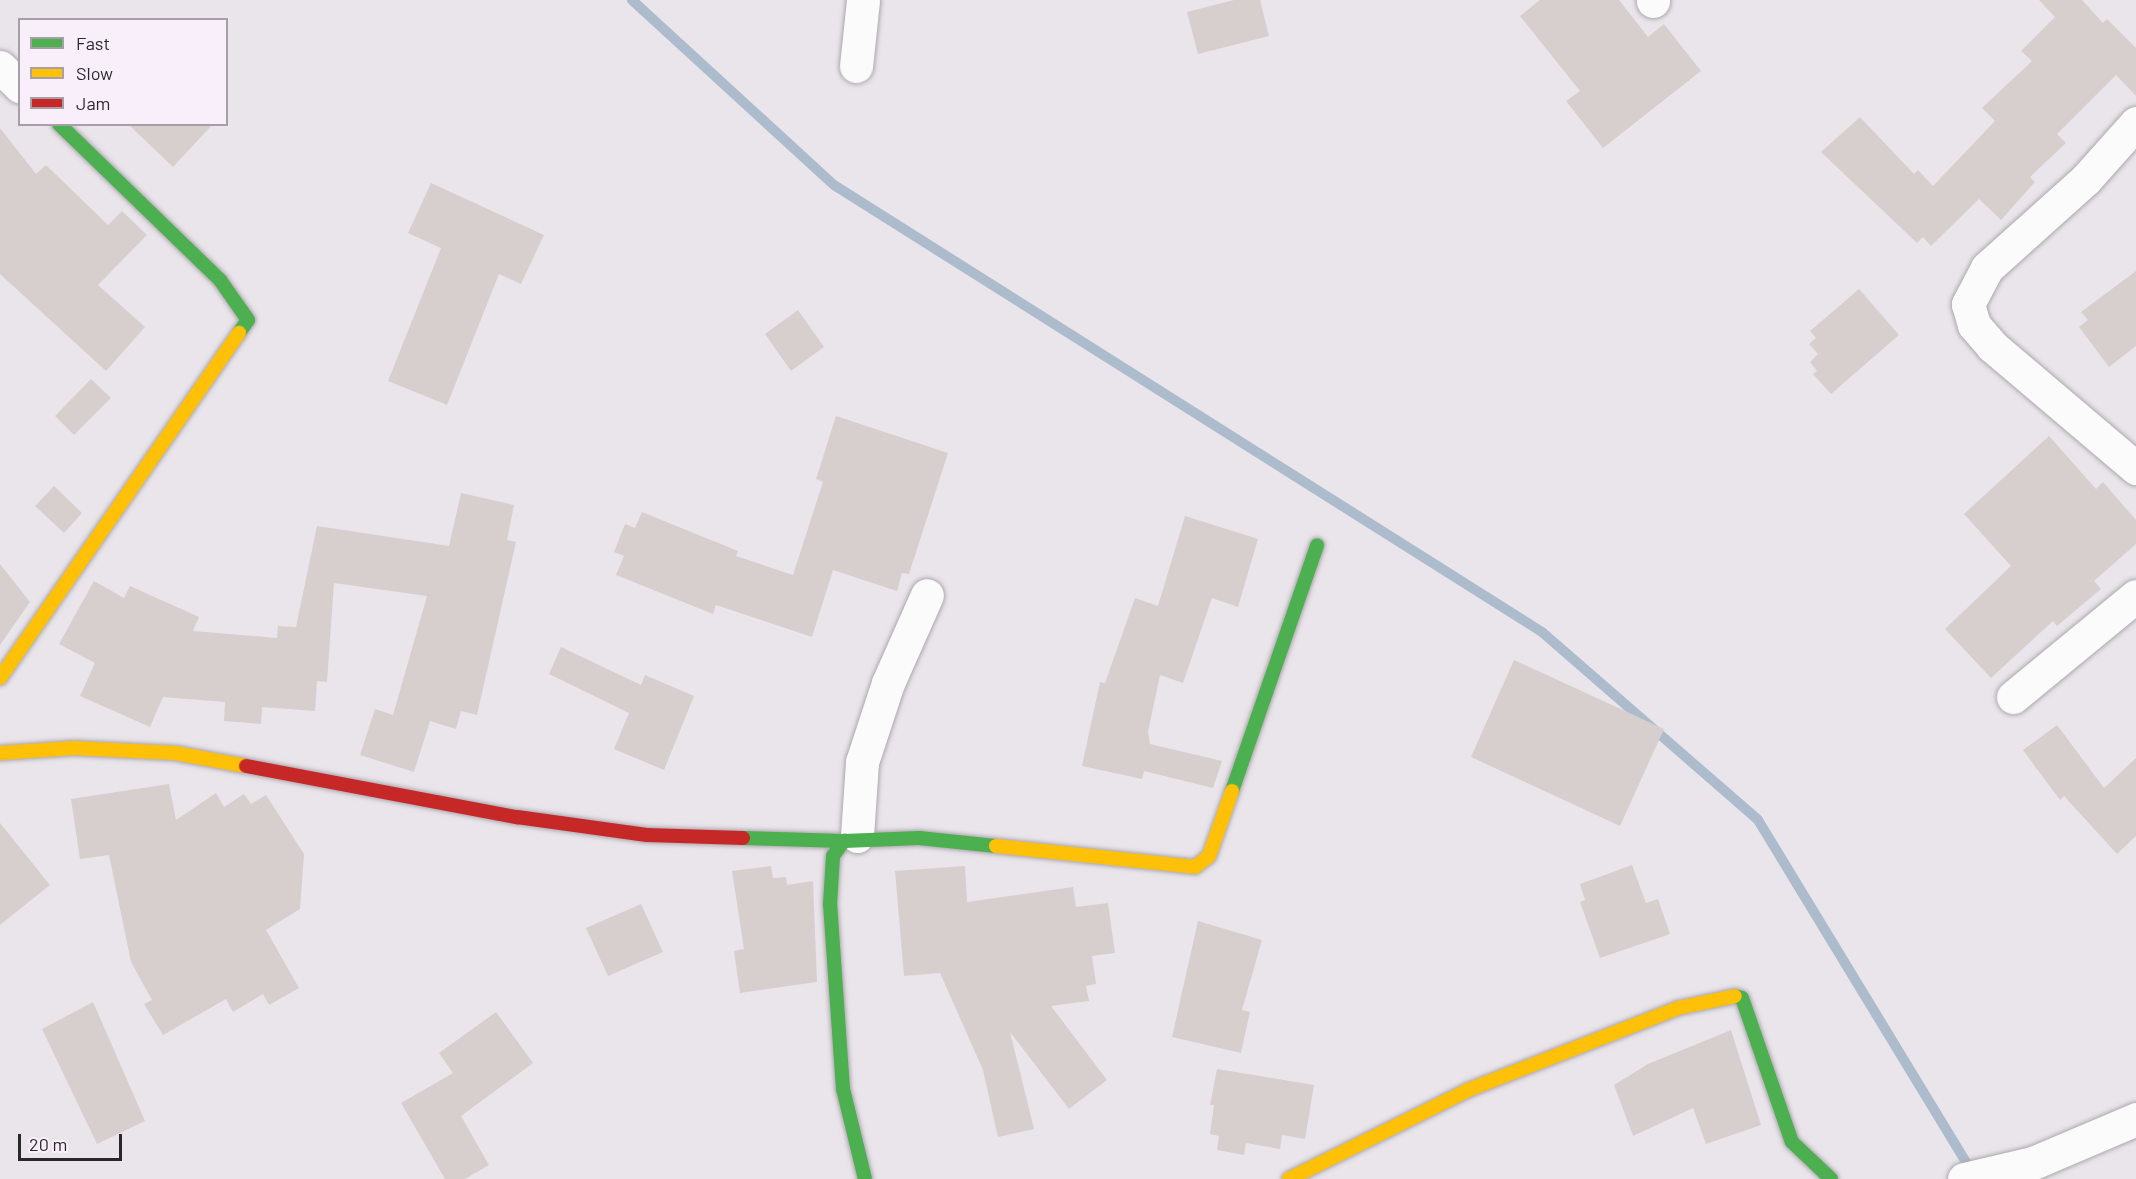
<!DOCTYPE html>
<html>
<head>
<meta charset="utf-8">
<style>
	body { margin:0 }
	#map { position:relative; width:2136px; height:1179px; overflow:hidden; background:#eae5eb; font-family:Barlow,sans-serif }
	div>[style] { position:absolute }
	.stream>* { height:10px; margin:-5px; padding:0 5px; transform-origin:5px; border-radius:5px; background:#acbccc }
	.building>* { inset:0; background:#d6cfce }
	.roads { filter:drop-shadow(0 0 2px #aca8ad) drop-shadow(0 0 2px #aca8ad) }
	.street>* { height:33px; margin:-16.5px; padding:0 16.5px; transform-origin:16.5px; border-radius:16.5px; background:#fcfbfc }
	.fast>* { height:14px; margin:-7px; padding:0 7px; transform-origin:7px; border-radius:7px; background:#4caf50 }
	.slow>* { height:14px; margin:-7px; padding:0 7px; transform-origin:7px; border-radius:7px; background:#ffc107 }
	.jam>* { height:14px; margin:-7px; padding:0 7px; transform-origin:7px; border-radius:7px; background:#c62828 }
	span { translate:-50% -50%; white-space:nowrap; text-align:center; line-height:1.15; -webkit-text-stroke:6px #f8effb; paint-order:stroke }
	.legend { position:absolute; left:18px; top:18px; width:210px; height:108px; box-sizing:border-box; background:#f8effb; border:2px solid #a69fa8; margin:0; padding:8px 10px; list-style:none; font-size:18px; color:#2a272b }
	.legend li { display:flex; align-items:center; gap:12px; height:30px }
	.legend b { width:30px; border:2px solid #a69fa8 }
	.scale { position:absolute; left:18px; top:1134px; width:104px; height:27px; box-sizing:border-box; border:3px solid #2a272b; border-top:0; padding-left:8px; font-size:18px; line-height:21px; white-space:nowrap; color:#2a272b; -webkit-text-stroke:4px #f8effb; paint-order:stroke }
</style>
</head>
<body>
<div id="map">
	<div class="stream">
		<div style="left:632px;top:0;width:274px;rotate:42.5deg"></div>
		<div style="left:834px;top:185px;width:837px;rotate:32.27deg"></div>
		<div style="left:1542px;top:632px;width:286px;rotate:41deg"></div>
		<div style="left:1758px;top:820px;width:414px;rotate:58.7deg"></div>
	</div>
	<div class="building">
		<div style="clip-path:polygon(1234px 0,1260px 0,1269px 36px,1198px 54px,1187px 12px)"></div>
		<div style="clip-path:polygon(1540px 0,1619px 0,1648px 37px,1664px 24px,1701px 71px,1603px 148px,1566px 101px,1580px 91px,1520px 16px)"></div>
		<div style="clip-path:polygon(2039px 0,2082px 0,2103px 23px,2107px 19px,2136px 48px,2136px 96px,2116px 75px,2057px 134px,2066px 143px,2030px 177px,2035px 182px,2001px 220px,1979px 199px,1931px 246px,1923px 237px,1917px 243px,1821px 152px,1860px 117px,1914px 174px,1918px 170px,1933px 186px,1995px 121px,1982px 108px,2032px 61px,2021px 51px,2055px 17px)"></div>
		<div style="clip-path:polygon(128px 124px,213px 124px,173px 167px)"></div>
		<div style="clip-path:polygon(0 128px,36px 174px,46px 165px,108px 225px,122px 211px,147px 235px,98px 285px,145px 327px,106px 371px,0 274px)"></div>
		<div style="clip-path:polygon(431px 183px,544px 235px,521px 284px,499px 274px,447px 405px,388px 381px,441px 248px,408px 233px)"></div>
		<div style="clip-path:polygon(2136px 271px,2136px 346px,2109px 367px,2079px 327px,2088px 320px,2081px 312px)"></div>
		<div style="clip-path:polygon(1859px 289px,1899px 335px,1831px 394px,1813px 374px,1817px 371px,1810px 362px,1818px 354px,1809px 344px,1816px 338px,1810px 331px)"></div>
		<div style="clip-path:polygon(798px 310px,824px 347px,791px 371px,765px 334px)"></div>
		<div style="clip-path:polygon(91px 379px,111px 398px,74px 435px,55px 416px)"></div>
		<div style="clip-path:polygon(836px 416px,948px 453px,909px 574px,902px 573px,897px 591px,833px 570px,812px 637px,716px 605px,713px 614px,616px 575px,624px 556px,614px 552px,625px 524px,635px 528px,642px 512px,738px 551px,736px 556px,793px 575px,823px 482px,816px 479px)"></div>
		<div style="clip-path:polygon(2049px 436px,2096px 489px,2103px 482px,2136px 520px,2136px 544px,2094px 581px,2101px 589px,2057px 626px,2053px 621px,1991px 678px,1945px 629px,2011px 566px,1964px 514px)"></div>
		<div style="clip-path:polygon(54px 486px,82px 513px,64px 533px,35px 506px)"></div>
		<div style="clip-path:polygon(461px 493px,514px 505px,507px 540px,516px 542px,477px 715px,461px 711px,456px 729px,430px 721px,414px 772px,360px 755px,375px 709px,393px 715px,427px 596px,334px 583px,327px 682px,317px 681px,315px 711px,262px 707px,261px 724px,224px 721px,225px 702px,163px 697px,150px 727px,80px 696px,95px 663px,59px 644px,94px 581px,124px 598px,130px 586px,199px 617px,193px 631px,277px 638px,278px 626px,296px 627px,317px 526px,449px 546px)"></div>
		<div style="clip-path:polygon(1185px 516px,1258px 539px,1238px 607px,1212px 598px,1183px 683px,1160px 675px,1148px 732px,1150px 744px,1222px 761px,1213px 788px,1144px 771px,1142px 779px,1082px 766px,1100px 682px,1105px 683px,1135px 598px,1158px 606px)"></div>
		<div style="clip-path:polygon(0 564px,30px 602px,0 645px)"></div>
		<div style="clip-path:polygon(561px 647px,641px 685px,645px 675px,694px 696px,664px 770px,614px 749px,629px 713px,549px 674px)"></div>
		<div style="clip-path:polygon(1514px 660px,1664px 729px,1620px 826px,1471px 757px)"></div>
		<div style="clip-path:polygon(2057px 725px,2104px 788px,2136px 758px,2136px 836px,2117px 854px,2064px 796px,2060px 800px,2023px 750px)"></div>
		<div style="clip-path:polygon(169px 784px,176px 820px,216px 793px,224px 807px,244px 794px,251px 804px,266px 795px,304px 854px,300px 909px,266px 930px,299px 988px,269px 1005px,263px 994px,233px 1012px,226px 999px,163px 1035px,144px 1004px,152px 1000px,131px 962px,109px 855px,80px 859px,71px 799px)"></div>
		<div style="clip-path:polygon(0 823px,50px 885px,0 925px)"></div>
		<div style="clip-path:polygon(1632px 865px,1646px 903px,1658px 899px,1670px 934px,1600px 958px,1580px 902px,1585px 900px,1580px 884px)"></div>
		<div style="clip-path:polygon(771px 866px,773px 878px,786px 877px,787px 885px,813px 881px,817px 982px,740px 993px,734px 951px,744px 949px,732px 871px)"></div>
		<div style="clip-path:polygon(965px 866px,967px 902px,1073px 887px,1076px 907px,1108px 903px,1115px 953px,1092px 956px,1096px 984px,1086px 986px,1089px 1001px,1051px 1006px,1107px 1080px,1069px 1109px,1010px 1032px,1034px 1129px,998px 1137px,983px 1070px,940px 973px,904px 976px,895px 871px)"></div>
		<div style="clip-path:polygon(641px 904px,663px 952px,608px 976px,586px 928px)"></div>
		<div style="clip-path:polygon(1198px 921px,1262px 940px,1242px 1010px,1250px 1012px,1241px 1053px,1172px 1037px)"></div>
		<div style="clip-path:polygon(93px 1002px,145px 1121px,97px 1144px,42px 1029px)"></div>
		<div style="clip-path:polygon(496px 1012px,533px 1063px,461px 1116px,489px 1165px,465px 1179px,445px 1179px,401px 1103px,453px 1073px,439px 1053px)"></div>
		<div style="clip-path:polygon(1731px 1030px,1761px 1125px,1706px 1144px,1693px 1108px,1633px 1136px,1614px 1085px,1648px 1064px)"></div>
		<div style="clip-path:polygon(1217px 1069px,1314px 1085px,1305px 1139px,1282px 1135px,1280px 1149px,1246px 1143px,1244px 1155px,1217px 1150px,1219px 1136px,1210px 1134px,1214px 1105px,1210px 1105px)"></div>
	</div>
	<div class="roads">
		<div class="street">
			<div style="left:1653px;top:0;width:1px;rotate:90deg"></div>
			<div style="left:856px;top:66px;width:66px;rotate:-83.9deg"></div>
			<div style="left:0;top:67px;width:28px;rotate:44deg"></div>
			<div style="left:2136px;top:123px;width:76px;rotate:131.8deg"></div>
			<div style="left:2085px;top:180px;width:132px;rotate:138.1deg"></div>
			<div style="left:1987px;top:268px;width:41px;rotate:117.8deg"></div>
			<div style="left:1968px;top:304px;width:22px;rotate:74deg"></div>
			<div style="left:1974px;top:325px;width:28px;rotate:49deg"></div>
			<div style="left:1992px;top:346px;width:189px;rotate:40.3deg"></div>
			<div style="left:2013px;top:697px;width:159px;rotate:-39.4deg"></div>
			<div style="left:857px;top:836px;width:74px;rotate:-86.1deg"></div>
			<div style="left:862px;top:762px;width:83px;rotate:-71.8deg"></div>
			<div style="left:888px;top:683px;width:96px;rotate:-66.1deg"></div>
			<div style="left:1964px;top:1179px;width:71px;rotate:-13.1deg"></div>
			<div style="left:2033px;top:1163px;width:112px;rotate:-23.1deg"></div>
		</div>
		<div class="fast">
			<div style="left:59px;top:124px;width:224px;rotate:44.1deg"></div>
			<div style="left:220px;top:280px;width:49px;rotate:55deg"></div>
			<div style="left:248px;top:320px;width:16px;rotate:125deg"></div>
			<div style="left:1232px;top:791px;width:260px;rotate:-70.9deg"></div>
			<div style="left:743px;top:838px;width:101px;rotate:1.7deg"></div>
			<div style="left:1735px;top:996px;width:7px;rotate:16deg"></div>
			<div style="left:1742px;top:998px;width:152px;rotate:70.9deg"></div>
			<div style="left:1792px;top:1142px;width:54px;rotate:43.5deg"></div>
			<div style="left:865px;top:1179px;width:93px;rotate:-103.7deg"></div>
			<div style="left:843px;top:1089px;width:185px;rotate:-94deg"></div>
			<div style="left:830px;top:904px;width:48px;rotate:-86.4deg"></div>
			<div style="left:833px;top:856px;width:19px;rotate:-54deg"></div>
			<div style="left:844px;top:841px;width:75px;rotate:-2.3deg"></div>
			<div style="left:919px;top:838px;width:77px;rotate:5.9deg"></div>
		</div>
		<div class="slow">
			<div style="left:0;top:678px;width:420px;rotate:-55.3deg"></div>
			<div style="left:0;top:753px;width:74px;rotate:-3.9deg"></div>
			<div style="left:74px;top:748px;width:101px;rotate:2.8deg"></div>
			<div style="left:175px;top:753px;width:72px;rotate:10.4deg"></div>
			<div style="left:996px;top:846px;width:200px;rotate:6deg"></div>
			<div style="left:1195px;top:867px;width:18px;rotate:-38deg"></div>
			<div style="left:1209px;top:856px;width:69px;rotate:-70.5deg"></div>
			<div style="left:1289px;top:1179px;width:200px;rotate:-26.4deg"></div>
			<div style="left:1468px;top:1090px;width:225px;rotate:-21.3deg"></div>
			<div style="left:1678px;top:1008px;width:58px;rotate:-11.9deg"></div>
		</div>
		<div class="jam">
			<div style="left:246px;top:766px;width:276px;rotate:10.7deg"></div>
			<div style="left:517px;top:817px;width:131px;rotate:7.9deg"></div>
			<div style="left:647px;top:835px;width:96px;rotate:1.8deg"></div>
		</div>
	</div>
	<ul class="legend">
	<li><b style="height:8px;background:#4caf50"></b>Fast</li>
	<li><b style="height:8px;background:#ffc107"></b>Slow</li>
	<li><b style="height:8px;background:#c62828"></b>Jam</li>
	</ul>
	<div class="scale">20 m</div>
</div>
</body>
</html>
